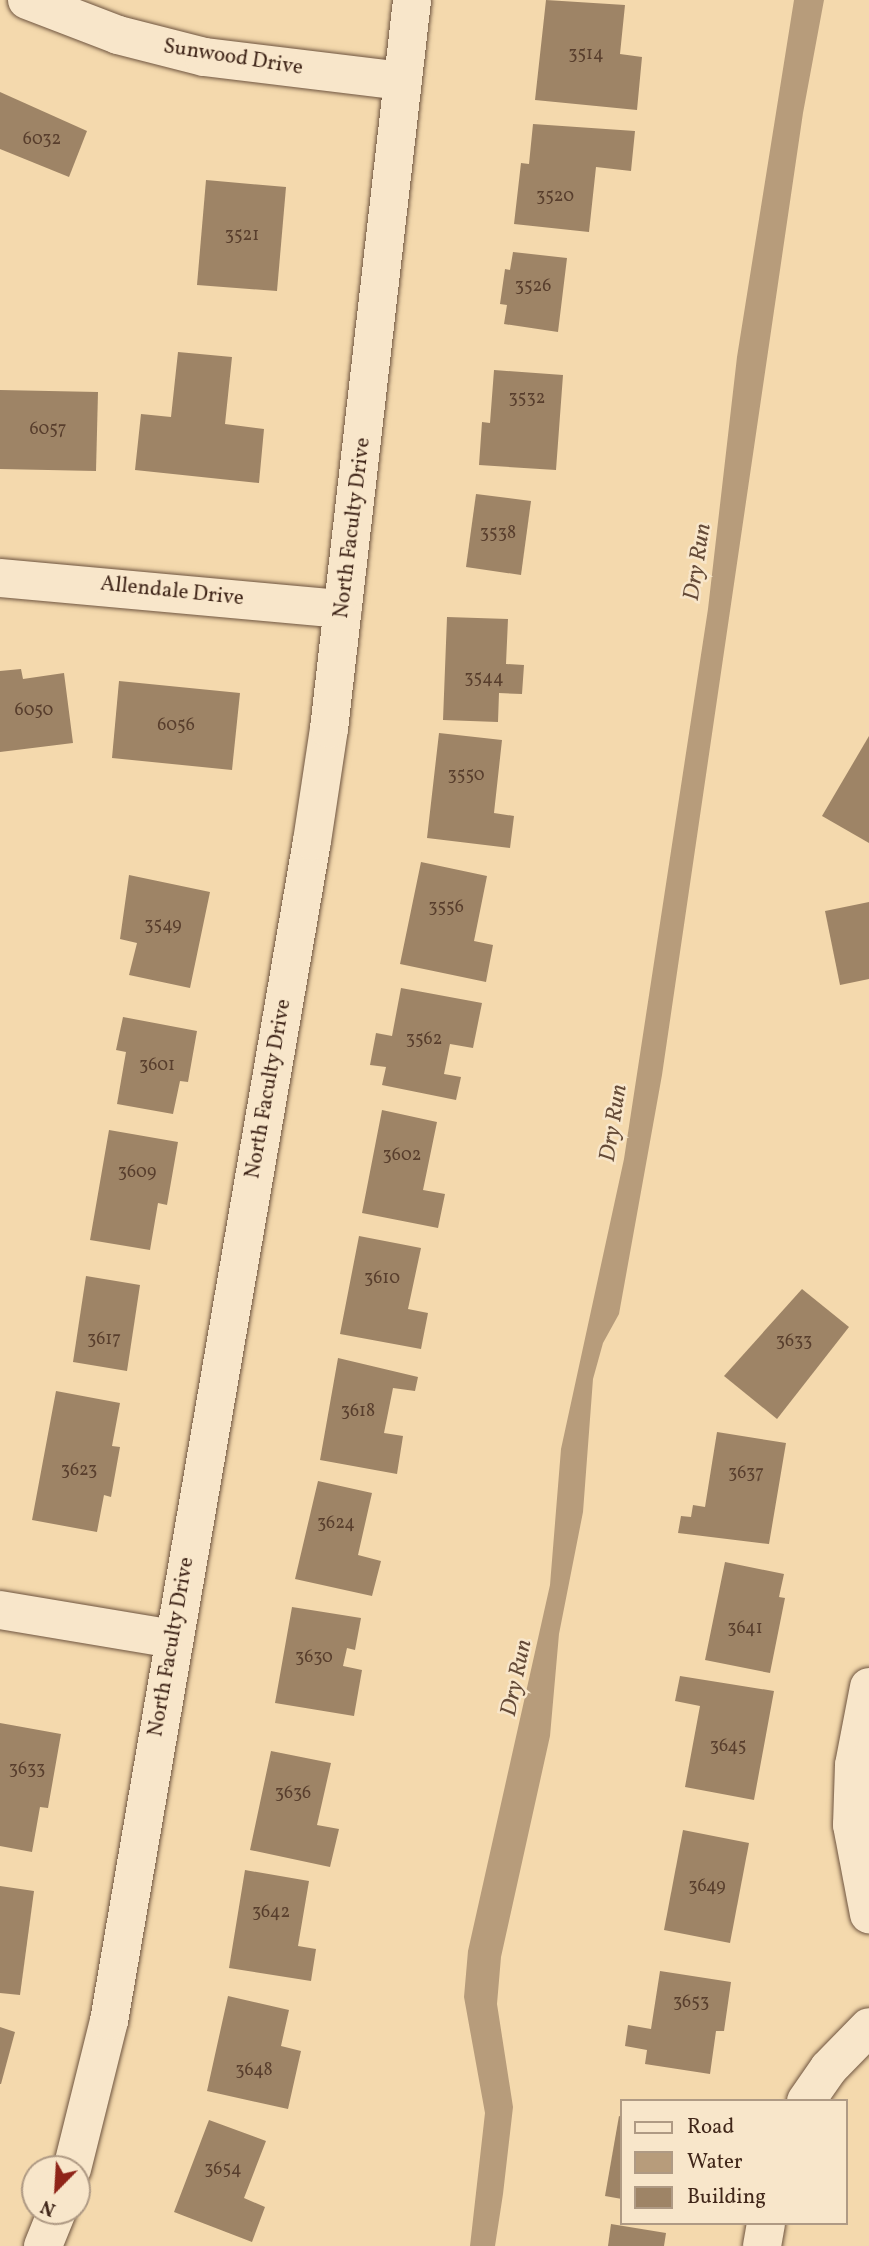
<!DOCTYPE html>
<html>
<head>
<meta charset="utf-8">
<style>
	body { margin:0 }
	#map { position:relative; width:869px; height:2246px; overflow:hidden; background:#f4d9ad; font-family:Vollkorn,serif }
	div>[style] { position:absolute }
	.water>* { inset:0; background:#b79c7b }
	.building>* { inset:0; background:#9e8466 }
	.roads { filter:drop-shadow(0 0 2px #6e543f) drop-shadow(0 0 2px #6e543f) }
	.minor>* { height:38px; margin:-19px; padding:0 19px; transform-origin:19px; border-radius:19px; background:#f8e6ca }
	span { translate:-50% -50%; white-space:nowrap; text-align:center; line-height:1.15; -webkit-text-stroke:5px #f8e6ca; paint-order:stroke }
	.number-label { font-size:18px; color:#583e2d }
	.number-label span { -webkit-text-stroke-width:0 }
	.street-label { font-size:21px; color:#41271a }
	.water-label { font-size:23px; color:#644a37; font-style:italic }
	.legend { position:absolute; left:620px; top:2099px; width:228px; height:126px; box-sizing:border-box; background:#f8e6ca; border:2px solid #af9a84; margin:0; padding:9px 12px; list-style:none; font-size:21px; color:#41271a }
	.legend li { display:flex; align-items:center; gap:14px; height:35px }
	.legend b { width:35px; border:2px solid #af9a84 }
	.north { position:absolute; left:21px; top:2155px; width:70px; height:70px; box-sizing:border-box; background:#f8e6ca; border:2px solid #af9a84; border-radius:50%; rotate:204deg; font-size:19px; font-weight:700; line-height:28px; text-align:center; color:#41271a }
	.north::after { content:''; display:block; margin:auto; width:24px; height:32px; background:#8f2418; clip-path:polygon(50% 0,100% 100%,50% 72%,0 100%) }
</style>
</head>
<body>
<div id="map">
	<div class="water">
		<div style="clip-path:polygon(794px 0,824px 0,803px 113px,662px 1075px,619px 1314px,603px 1343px,593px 1379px,583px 1512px,559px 1634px,550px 1736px,501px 1957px,497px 2004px,513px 2107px,503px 2194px,495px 2246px,470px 2246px,485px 2113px,464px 1997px,468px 1951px,550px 1585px,561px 1449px,624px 1159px,708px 609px,737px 357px)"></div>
	</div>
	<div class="building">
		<div style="clip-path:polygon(546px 0,625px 5px,620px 54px,642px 57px,637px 110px,535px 100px)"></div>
		<div style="clip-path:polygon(0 92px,87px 131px,69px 177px,0 149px)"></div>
		<div style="clip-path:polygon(533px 124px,635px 131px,631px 171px,596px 167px,589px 232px,514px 224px,521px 163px,529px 164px)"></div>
		<div style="clip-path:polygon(206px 180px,286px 187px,277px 291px,197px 285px)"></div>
		<div style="clip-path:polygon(513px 252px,567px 258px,558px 332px,504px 324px,507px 305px,500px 304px,505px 269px,510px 270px)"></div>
		<div style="clip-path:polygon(178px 352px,232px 357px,225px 424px,264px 429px,259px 483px,135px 470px,141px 414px,171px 417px)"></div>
		<div style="clip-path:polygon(494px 370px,563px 375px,556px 470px,479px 465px,482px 422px,490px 423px)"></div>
		<div style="clip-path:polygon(0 390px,98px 392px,96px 471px,0 469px)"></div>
		<div style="clip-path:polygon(476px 494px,531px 501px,521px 575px,466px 567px)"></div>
		<div style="clip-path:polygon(447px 617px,508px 619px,506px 664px,524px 665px,522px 694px,499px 693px,498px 722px,443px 720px)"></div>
		<div style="clip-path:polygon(21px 669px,23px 679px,64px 673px,73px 743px,0 752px,0 671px)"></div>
		<div style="clip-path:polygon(119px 681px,240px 693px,232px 770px,112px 758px)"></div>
		<div style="clip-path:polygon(439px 733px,502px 740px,494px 813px,514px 816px,510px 848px,427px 838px)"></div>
		<div style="clip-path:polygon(869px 736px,869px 843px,822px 816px)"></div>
		<div style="clip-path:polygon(421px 862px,487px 876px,474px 941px,493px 945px,486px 982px,400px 964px)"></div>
		<div style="clip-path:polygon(129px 875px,210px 892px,190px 988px,129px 975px,137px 943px,120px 939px)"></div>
		<div style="clip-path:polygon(869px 902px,869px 979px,840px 985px,825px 911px)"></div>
		<div style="clip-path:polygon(401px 988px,482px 1003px,473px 1048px,450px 1044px,444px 1074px,461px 1077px,456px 1100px,382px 1085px,386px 1067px,370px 1065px,376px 1033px,392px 1036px)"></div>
		<div style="clip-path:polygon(123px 1017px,197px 1031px,188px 1082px,180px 1081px,173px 1114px,117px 1104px,126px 1052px,116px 1050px)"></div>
		<div style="clip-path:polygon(382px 1110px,437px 1122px,423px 1190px,445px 1194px,438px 1228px,362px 1213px)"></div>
		<div style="clip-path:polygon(109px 1130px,178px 1142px,167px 1205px,158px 1203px,150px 1250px,90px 1240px)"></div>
		<div style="clip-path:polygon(359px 1236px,421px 1248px,408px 1309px,428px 1313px,421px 1349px,340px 1334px)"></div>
		<div style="clip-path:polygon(86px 1276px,140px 1285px,127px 1371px,73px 1362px)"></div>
		<div style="clip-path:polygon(802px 1289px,849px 1327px,777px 1419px,724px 1376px)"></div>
		<div style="clip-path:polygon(338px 1358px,418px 1377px,415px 1391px,393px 1388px,384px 1433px,403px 1436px,397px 1474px,320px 1460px)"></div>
		<div style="clip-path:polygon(56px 1391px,120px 1403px,112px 1446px,120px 1447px,111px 1497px,104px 1495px,97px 1532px,32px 1520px)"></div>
		<div style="clip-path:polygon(717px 1432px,786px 1443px,769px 1544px,678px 1533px,681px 1516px,691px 1517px,693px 1505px,705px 1507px)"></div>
		<div style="clip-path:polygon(318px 1481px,372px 1493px,358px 1555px,381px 1561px,372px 1596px,295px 1579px)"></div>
		<div style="clip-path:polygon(725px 1562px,784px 1574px,779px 1597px,785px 1598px,770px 1673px,705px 1660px)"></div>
		<div style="clip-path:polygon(292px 1607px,361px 1618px,355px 1650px,347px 1648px,343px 1666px,362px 1670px,354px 1716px,275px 1703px)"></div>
		<div style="clip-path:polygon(680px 1676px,774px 1691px,754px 1800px,685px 1787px,700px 1706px,675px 1701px)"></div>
		<div style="clip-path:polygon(0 1723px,61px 1734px,48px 1808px,40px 1807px,32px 1852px,0 1846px)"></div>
		<div style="clip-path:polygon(271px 1751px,331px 1763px,317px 1825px,339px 1829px,330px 1867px,250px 1850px)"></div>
		<div style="clip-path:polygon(683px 1830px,749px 1843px,730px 1943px,664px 1930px)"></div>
		<div style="clip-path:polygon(245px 1870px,309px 1881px,298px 1946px,316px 1949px,311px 1981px,229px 1968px)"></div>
		<div style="clip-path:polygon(0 1886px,34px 1891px,20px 1995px,0 1993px)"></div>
		<div style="clip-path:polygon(660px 1971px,731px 1982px,724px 2031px,716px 2031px,710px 2074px,645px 2064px,647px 2050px,625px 2046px,628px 2025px,651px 2029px)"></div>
		<div style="clip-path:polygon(228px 1996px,289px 2010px,281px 2046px,301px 2051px,288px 2109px,207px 2091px)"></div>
		<div style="clip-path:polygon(0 2027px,15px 2032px,1px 2084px,0 2084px)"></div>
		<div style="clip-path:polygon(619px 2116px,622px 2117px,622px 2199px,605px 2196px)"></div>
		<div style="clip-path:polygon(209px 2120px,266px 2141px,244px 2198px,265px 2207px,252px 2242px,174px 2212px)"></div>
		<div style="clip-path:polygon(611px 2224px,666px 2233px,664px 2246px,608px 2246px)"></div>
	</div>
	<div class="roads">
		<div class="minor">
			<div style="left:27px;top:0;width:97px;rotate:21deg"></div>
			<div style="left:118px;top:35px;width:89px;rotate:14.3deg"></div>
			<div style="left:204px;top:57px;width:200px;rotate:6.9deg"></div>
			<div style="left:0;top:578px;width:344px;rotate:5.2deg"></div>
			<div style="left:0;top:1610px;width:175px;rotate:9.5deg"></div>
			<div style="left:869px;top:1687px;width:79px;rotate:100.9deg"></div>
			<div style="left:854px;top:1765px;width:60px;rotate:91.9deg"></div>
			<div style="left:852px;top:1825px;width:91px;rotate:79.2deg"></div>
			<div style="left:806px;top:2101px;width:40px;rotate:-55.1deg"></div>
			<div style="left:829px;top:2068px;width:57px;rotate:-45.7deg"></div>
			<div style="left:72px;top:2169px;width:153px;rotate:-76deg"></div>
			<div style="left:109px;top:2021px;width:1197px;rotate:-80.24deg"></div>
			<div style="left:312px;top:841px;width:113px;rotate:-81.4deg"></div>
			<div style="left:329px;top:729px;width:734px;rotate:-83.5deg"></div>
			<div style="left:43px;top:2246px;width:38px;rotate:-68deg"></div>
			<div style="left:762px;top:2246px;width:23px;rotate:-80deg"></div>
		</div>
	</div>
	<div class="number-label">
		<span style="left:586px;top:55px">3514</span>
		<span style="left:42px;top:140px">6032</span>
		<span style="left:555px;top:197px">3520</span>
		<span style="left:242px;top:236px">3521</span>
		<span style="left:533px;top:287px">3526</span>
		<span style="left:527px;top:399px">3532</span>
		<span style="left:48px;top:430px">6057</span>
		<span style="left:498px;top:534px">3538</span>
		<span style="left:484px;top:679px">3544</span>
		<span style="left:34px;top:711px">6050</span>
		<span style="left:176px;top:726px">6056</span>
		<span style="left:466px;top:776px">3550</span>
		<span style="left:446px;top:908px">3556</span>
		<span style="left:163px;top:926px">3549</span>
		<span style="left:424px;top:1040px">3562</span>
		<span style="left:157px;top:1066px">3601</span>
		<span style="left:402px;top:1156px">3602</span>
		<span style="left:137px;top:1173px">3609</span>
		<span style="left:382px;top:1279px">3610</span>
		<span style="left:104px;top:1340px">3617</span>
		<span style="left:794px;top:1342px">3633</span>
		<span style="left:358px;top:1412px">3618</span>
		<span style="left:79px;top:1471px">3623</span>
		<span style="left:746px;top:1474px">3637</span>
		<span style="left:336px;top:1524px">3624</span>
		<span style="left:745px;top:1629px">3641</span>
		<span style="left:314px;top:1658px">3630</span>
		<span style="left:728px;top:1747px">3645</span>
		<span style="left:27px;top:1770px">3633</span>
		<span style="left:293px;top:1794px">3636</span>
		<span style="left:707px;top:1887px">3649</span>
		<span style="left:271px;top:1913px">3642</span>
		<span style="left:691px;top:2003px">3653</span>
		<span style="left:254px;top:2071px">3648</span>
		<span style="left:223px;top:2170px">3654</span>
	</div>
	<div class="street-label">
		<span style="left:233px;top:58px;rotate:9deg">Sunwood Drive</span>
		<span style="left:353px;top:528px;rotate:-83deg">North Faculty Drive</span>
		<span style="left:172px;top:592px;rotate:6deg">Allendale Drive</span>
		<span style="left:269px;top:1089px;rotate:-80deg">North Faculty Drive</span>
		<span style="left:172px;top:1647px;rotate:-80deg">North Faculty Drive</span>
	</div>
	<div class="water-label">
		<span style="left:698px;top:562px;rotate:-81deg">Dry Run</span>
		<span style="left:614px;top:1123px;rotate:-81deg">Dry Run</span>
		<span style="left:517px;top:1678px;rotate:-78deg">Dry Run</span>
	</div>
	<ul class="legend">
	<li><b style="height:9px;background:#f8e6ca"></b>Road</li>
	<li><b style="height:19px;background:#b79c7b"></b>Water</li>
	<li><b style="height:19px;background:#9e8466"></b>Building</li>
	</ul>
	<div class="north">N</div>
</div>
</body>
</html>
